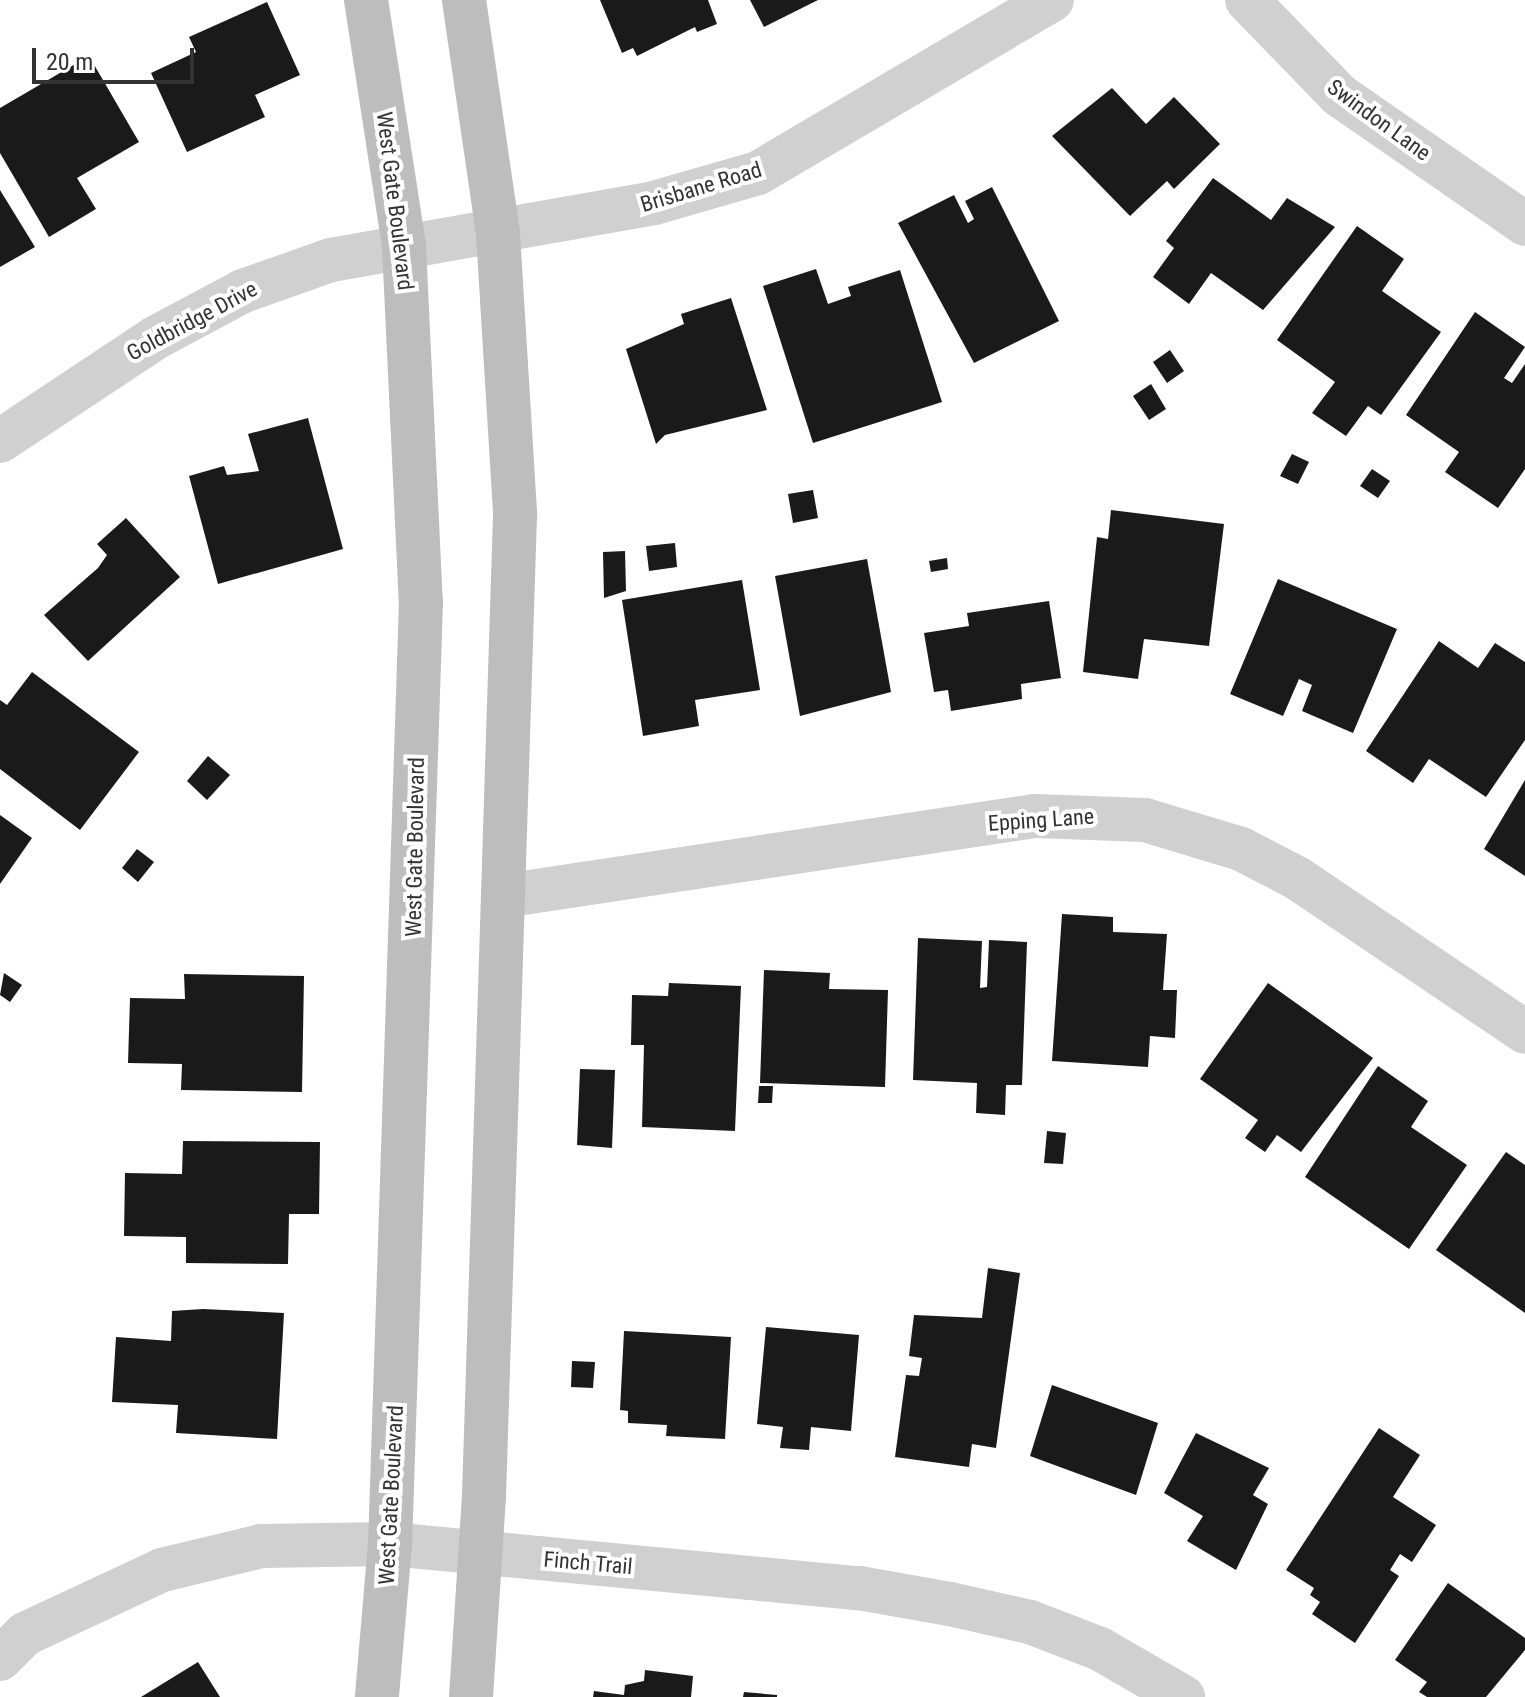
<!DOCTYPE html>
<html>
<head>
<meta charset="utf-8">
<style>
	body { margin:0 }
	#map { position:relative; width:1525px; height:1697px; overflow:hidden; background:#fff; font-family:"Roboto Condensed",sans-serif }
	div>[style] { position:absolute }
	.building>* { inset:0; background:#1a1a1a }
	.street>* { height:44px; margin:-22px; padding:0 22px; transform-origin:22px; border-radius:22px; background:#d0d0d0 }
	.secondary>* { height:44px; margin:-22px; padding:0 22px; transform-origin:22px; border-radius:22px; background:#bdbdbd }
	span { translate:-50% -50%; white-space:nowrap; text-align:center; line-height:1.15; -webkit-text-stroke:8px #fff; paint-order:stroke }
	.street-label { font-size:22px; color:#333 }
	.scale { position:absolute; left:32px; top:48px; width:162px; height:36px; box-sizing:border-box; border:4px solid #333; border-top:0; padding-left:10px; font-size:24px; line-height:28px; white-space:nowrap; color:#333; -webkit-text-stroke:6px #fff; paint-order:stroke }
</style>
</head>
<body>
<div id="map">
	<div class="building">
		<div style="clip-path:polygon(600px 0,708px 0,717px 24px,697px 32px,695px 27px,637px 56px,633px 48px,622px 53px)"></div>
		<div style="clip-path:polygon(750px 0,818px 0,764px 27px)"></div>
		<div style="clip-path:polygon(267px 2px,300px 75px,255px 95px,265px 117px,187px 152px,151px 73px,196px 52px,189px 37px)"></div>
		<div style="clip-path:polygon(89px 56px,139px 142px,77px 178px,96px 209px,49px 237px,0 153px,0 108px)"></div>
		<div style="clip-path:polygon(1112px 88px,1146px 124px,1174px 97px,1220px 144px,1174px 189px,1167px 181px,1130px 216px,1052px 136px)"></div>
		<div style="clip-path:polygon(1213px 178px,1271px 220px,1287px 198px,1335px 227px,1263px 310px,1211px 273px,1189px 304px,1153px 277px,1174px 248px,1166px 241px)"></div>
		<div style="clip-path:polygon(992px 187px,1059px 321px,974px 363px,898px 223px,954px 195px,968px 223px,974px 219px,965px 201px)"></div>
		<div style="clip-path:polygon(0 190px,35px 247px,0 267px)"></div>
		<div style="clip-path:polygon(1357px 226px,1404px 259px,1382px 291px,1441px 332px,1381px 415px,1368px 406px,1346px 436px,1312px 413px,1335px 382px,1277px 340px)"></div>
		<div style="clip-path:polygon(816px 269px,828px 304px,851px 296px,848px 287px,900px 270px,942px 402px,813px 443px,763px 286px)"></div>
		<div style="clip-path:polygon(731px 298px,767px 410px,665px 435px,656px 444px,626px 349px,684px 324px,681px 314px)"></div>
		<div style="clip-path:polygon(1475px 312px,1525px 347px,1504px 378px,1512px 383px,1525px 364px,1525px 469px,1498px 508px,1445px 472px,1459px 452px,1406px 415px)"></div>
		<div style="clip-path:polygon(1170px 350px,1184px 371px,1167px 383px,1153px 362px)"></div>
		<div style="clip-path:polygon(1151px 384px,1166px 409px,1149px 420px,1133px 396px)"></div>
		<div style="clip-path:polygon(308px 418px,343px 549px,218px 584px,189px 476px,224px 466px,227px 475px,259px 471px,248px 434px)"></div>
		<div style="clip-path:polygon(1292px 454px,1309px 462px,1298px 484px,1280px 476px)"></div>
		<div style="clip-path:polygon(1372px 469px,1390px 481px,1378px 498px,1360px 486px)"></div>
		<div style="clip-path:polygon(813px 490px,818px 518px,793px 523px,788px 494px)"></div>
		<div style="clip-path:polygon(1111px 510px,1224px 524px,1209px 646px,1144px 639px,1138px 679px,1083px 672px,1097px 537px,1108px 539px)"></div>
		<div style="clip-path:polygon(126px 518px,180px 577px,88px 661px,44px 615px,98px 568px,107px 555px,97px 544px)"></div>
		<div style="clip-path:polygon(675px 543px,677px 567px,649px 571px,646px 546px)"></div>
		<div style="clip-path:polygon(625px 551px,626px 591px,604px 598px,603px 552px)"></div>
		<div style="clip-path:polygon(947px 558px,948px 569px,931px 572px,929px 561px)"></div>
		<div style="clip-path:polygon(867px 559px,891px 692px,800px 716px,775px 576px)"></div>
		<div style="clip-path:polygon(1278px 579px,1397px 629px,1353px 733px,1302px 711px,1312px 685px,1299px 679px,1283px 716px,1230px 694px)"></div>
		<div style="clip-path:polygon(742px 580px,760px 690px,695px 700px,699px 726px,643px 736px,622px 600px)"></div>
		<div style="clip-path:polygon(1049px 601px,1061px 678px,1021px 684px,1022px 699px,951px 711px,948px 690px,934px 692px,924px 633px,969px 626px,967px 613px)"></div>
		<div style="clip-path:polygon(1439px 641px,1478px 668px,1495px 643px,1525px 662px,1525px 740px,1486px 797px,1429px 759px,1413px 783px,1366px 751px)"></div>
		<div style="clip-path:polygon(32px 672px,139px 752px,80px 830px,0 769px,0 700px,7px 705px)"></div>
		<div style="clip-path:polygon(208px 756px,230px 775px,207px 800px,187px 781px)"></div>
		<div style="clip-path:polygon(1525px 780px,1525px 876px,1484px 849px)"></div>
		<div style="clip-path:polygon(0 815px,32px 838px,0 884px)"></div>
		<div style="clip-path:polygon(137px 849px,154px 862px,138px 882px,122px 868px)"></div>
		<div style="clip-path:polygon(1062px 914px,1113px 917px,1113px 932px,1167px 934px,1163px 990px,1177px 990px,1175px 1038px,1150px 1036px,1148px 1067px,1052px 1061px)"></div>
		<div style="clip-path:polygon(918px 938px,982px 941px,980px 988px,987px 987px,989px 940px,1027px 942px,1022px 1085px,1006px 1085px,1005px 1115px,976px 1113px,977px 1083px,913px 1080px)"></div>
		<div style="clip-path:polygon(764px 970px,830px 973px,829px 989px,888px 990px,885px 1087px,760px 1083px)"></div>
		<div style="clip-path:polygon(4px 973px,22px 985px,10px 1002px,0 995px)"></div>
		<div style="clip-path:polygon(184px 974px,304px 976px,302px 1092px,181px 1090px,182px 1064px,128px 1063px,130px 998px,185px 999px)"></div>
		<div style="clip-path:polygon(669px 983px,741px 986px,735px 1131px,642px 1127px,644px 1045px,631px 1045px,632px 995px,668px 996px)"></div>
		<div style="clip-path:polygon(1268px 983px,1373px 1058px,1301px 1152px,1277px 1135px,1265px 1152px,1245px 1138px,1258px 1120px,1200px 1079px)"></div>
		<div style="clip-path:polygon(1378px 1066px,1428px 1101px,1411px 1127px,1467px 1165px,1409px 1249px,1305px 1177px)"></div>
		<div style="clip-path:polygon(580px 1069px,615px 1070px,612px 1148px,577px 1145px)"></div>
		<div style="clip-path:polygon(759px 1086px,773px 1086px,772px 1103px,758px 1103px)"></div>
		<div style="clip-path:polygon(1047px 1131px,1066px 1133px,1063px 1164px,1044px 1163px)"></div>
		<div style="clip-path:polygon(183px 1141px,320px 1142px,319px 1214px,289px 1214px,288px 1264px,186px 1263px,186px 1237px,124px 1236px,125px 1173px,182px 1174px)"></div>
		<div style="clip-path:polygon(1506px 1152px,1525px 1165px,1525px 1313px,1436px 1250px)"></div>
		<div style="clip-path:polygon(988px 1268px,1020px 1273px,996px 1448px,972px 1444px,969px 1467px,895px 1457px,906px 1375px,919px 1376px,922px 1358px,909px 1356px,914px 1315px,982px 1318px)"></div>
		<div style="clip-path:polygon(203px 1309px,284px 1313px,277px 1439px,176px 1433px,178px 1405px,112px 1402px,116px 1337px,171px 1341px,172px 1311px)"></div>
		<div style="clip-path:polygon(766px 1327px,859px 1335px,851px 1431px,811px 1427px,809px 1450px,780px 1448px,783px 1427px,757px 1424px)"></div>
		<div style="clip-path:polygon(624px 1331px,731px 1337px,725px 1439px,666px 1436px,667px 1425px,628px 1423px,628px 1411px,620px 1410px)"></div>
		<div style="clip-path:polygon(572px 1361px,595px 1362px,593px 1388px,571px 1387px)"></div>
		<div style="clip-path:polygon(1052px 1385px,1158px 1423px,1136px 1495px,1030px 1456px)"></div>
		<div style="clip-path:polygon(1379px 1428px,1420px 1455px,1393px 1497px,1436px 1525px,1412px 1562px,1400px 1554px,1390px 1570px,1399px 1576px,1355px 1643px,1312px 1614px,1320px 1602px,1310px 1595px,1314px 1588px,1286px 1570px)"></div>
		<div style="clip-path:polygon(1196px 1433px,1269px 1468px,1253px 1495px,1268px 1504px,1236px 1570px,1187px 1541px,1203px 1516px,1164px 1493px)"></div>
		<div style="clip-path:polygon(1448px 1583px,1525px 1638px,1525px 1650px,1486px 1697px,1427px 1697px,1419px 1692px,1427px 1682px,1395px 1660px)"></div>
		<div style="clip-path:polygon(198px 1662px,220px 1697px,141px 1697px)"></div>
		<div style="clip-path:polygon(645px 1670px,693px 1676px,691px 1697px,593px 1697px,594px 1691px,624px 1695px,625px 1685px,644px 1681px)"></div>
		<div style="clip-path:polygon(744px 1692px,777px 1695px,777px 1697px,743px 1697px)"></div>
	</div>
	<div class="street">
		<div style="left:1247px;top:0;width:132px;rotate:45.9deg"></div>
		<div style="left:1339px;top:95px;width:226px;rotate:34.7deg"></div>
		<div style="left:0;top:441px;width:186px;rotate:-33.6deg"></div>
		<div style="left:155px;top:338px;width:100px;rotate:-28.1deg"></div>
		<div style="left:243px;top:291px;width:93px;rotate:-19.4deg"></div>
		<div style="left:331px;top:260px;width:328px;rotate:-10deg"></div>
		<div style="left:654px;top:203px;width:108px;rotate:-16.1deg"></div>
		<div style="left:758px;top:173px;width:341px;rotate:-30.5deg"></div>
		<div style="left:503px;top:896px;width:538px;rotate:-8.55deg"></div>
		<div style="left:1035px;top:816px;width:110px;rotate:2.1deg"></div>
		<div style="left:1145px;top:820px;width:100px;rotate:16.8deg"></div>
		<div style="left:1241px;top:849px;width:63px;rotate:27.4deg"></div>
		<div style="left:1297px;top:878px;width:275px;rotate:34deg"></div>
		<div style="left:0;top:1659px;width:35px;rotate:-45deg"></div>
		<div style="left:25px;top:1634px;width:151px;rotate:-25deg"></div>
		<div style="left:162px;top:1570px;width:102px;rotate:-13.6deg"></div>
		<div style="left:261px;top:1546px;width:129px;rotate:-0.9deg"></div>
		<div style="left:390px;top:1544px;width:471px;rotate:5.4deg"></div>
		<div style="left:859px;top:1588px;width:92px;rotate:10deg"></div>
		<div style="left:950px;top:1604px;width:82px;rotate:12.7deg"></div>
		<div style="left:1030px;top:1622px;width:75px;rotate:21.1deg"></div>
		<div style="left:1100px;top:1649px;width:96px;rotate:30deg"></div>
	</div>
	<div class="secondary">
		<div style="left:366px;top:0;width:249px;rotate:81.2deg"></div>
		<div style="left:404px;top:246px;width:356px;rotate:87.3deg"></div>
		<div style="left:421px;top:602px;width:943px;rotate:91.88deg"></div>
		<div style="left:390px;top:1544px;width:154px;rotate:94.9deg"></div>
		<div style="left:464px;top:0;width:236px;rotate:81.7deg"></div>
		<div style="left:498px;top:234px;width:282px;rotate:86.5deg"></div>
		<div style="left:515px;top:515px;width:981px;rotate:91.81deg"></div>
		<div style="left:484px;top:1496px;width:201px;rotate:93.7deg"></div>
	</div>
	<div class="street-label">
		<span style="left:1379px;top:120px;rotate:36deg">Swindon Lane</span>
		<span style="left:701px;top:187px;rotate:-17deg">Brisbane Road</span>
		<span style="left:395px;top:201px;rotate:83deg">West Gate Boulevard</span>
		<span style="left:192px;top:321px;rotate:-28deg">Goldbridge Drive</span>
		<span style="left:1041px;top:820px;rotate:-4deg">Epping Lane</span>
		<span style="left:415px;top:847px;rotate:-89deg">West Gate Boulevard</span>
		<span style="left:391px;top:1495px;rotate:-87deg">West Gate Boulevard</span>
		<span style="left:588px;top:1563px;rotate:5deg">Finch Trail</span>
	</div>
	<div class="scale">20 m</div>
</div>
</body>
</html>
